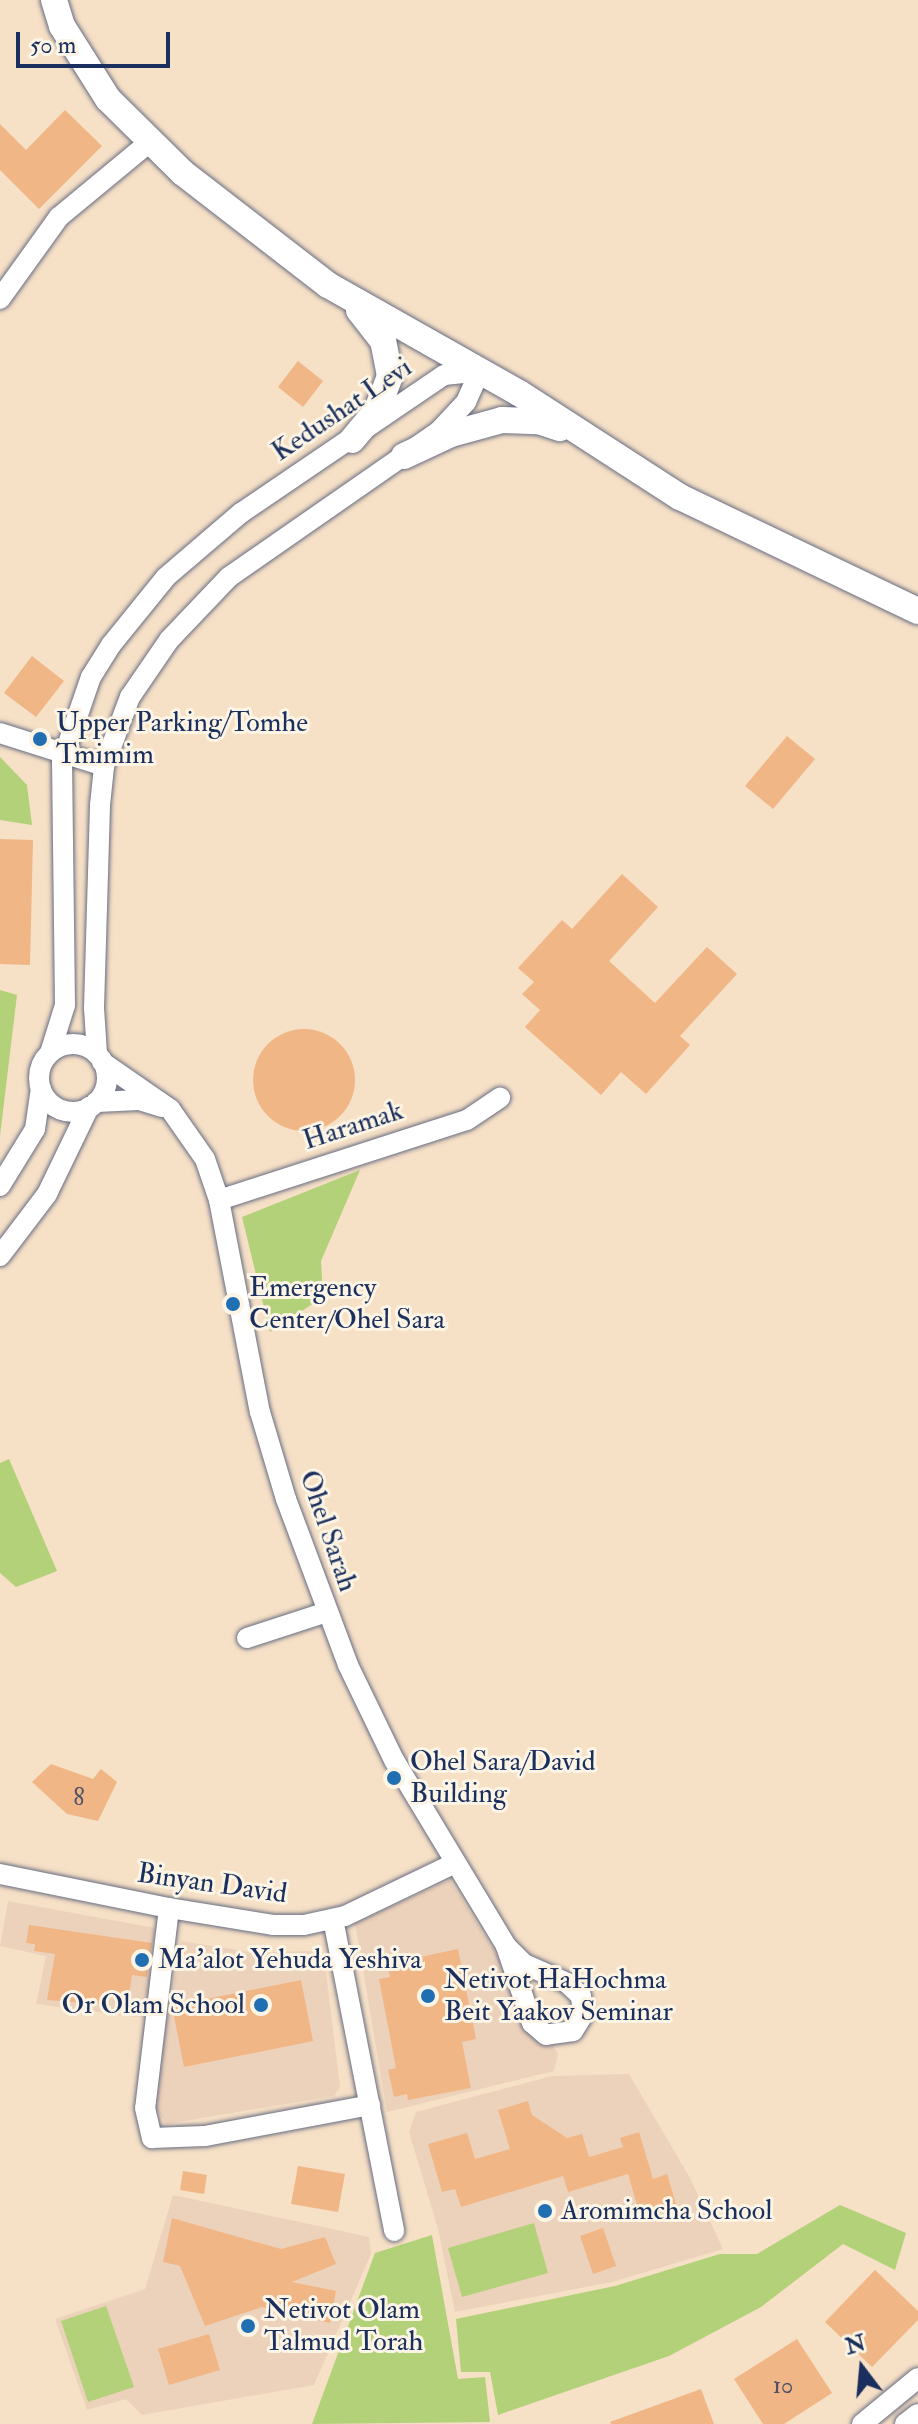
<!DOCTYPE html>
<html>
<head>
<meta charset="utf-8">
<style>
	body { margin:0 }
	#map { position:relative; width:918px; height:2424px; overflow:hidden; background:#f6e0c6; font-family:"IM FELL Double Pica",serif }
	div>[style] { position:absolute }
	.built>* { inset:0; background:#edd2bb }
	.green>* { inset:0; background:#b2d178 }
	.building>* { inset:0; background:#f0b686 }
	.round { border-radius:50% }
	.roads { filter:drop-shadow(0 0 2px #686d82) drop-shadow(0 0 2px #686d82) }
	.minor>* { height:20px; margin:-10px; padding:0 10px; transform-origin:10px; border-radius:10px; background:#fff }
	.minor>.ring { margin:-10px; padding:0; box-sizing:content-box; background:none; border:20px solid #fff; border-radius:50% }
	.major>* { height:26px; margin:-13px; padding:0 13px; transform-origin:13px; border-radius:13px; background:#fff }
	.dots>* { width:22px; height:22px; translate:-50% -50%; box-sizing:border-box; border:4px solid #fcf5e5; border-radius:50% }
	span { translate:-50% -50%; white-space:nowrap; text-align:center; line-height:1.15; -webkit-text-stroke:6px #fcf5e5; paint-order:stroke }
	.number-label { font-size:24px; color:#505168 }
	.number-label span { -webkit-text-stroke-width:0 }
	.street-label { font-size:28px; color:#1b2f5e }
	.poi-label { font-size:28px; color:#1b2f5e }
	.left { translate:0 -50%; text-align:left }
	.right { translate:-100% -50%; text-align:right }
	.north { position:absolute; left:822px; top:2328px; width:80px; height:80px; -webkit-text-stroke:6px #fcf5e5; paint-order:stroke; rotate:344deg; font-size:22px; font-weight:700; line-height:32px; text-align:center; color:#1b2f5e }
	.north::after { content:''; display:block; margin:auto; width:28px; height:36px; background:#1b2f5e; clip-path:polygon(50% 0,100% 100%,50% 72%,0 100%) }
	.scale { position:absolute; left:16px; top:32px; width:154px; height:36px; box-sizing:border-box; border:4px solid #1b2f5e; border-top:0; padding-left:10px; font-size:24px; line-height:28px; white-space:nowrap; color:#1b2f5e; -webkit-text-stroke:6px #fcf5e5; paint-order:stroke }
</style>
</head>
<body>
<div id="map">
	<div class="built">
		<div style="clip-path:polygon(450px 1880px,558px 2054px,554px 2071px,387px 2112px,355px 1923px)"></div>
		<div style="clip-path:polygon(8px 1901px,155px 1928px,145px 2018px,36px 2004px,46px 1956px,0 1946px)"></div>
		<div style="clip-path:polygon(181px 1941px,256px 1953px,311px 1951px,325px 1964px,340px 2087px,334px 2096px,166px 2124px,153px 2103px)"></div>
		<div style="clip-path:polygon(629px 2074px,690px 2178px,723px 2249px,612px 2282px,455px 2312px,438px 2229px,409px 2132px,416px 2112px,552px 2076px)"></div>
		<div style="clip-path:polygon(173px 2195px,369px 2237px,371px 2254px,314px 2385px,142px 2415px,126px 2399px,87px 2410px,55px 2319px,145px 2289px)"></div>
	</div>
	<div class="green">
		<div style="clip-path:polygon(0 757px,27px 785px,32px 825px,0 820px)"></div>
		<div style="clip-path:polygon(0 990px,17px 995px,0 1136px)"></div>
		<div style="clip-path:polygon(360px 1170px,321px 1261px,323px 1297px,270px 1332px,242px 1217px)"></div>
		<div style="clip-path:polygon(9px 1459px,57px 1571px,16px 1587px,0 1573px,0 1463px)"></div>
		<div style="clip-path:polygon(840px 2205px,906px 2233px,895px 2270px,843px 2244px,761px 2307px,669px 2356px,498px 2415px,490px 2372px,461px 2372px,456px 2319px,615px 2286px,720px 2254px,757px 2254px)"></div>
		<div style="clip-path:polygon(534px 2223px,548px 2273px,462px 2297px,448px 2248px)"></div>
		<div style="clip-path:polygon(432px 2235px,458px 2379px,485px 2377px,490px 2422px,312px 2424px,375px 2253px)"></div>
		<div style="clip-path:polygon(106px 2306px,134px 2387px,88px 2402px,61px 2321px)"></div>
	</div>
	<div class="building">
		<div style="clip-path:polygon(65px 110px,102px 146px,39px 209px,0 170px,0 124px,26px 150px)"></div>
		<div style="clip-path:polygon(298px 361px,323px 381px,303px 407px,278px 387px)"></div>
		<div style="clip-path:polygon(32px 656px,64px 681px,36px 717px,4px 693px)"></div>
		<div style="clip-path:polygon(787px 736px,815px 759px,773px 809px,745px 786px)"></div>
		<div style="clip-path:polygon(0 839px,33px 840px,30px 965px,0 964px)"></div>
		<div style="clip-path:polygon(622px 874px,658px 907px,609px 961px,655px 1003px,707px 947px,737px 974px,680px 1036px,690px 1045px,646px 1094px,621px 1072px,601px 1095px,525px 1027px,540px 1010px,522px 994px,534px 982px,518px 968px,562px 920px,572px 929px)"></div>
		<div class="round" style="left:253px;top:1029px;width:102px;height:102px"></div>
		<div style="clip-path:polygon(51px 1764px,93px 1779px,101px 1769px,117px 1782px,98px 1821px,67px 1814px,32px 1782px)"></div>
		<div style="clip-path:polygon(29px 1925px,152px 1943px,147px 1977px,132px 1975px,129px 1996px,102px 1993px,100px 2004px,47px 2000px,55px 1954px,34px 1951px,35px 1944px,26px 1943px)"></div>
		<div style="clip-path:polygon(458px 1949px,476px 2039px,462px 2042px,471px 2088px,408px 2100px,407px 2094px,394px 2097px,388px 2070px,396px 2068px,379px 1979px,390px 1977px,387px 1964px)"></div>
		<div style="clip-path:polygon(301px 1980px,313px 2041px,184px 2067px,172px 2006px)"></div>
		<div style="clip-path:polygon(528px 2101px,532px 2115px,567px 2138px,582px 2134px,589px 2157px,623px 2147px,620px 2138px,639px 2132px,653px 2179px,667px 2174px,676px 2204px,640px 2215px,628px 2174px,568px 2192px,563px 2176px,461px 2207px,455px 2189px,442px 2192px,428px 2144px,467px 2133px,475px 2159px,510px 2149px,498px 2110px)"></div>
		<div style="clip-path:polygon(298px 2166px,345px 2174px,338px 2212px,291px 2204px)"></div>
		<div style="clip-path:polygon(183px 2171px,207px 2175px,204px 2194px,180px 2190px)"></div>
		<div style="clip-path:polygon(172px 2218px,281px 2249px,325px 2237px,336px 2264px,292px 2282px,336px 2291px,330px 2323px,262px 2307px,205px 2326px,180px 2266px,163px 2262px)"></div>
		<div style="clip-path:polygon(603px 2228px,616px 2266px,593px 2274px,580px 2236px)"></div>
		<div style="clip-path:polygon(875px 2270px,918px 2311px,918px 2320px,872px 2367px,825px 2322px)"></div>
		<div style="clip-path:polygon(209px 2334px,220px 2370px,169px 2385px,158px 2349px)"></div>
		<div style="clip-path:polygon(797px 2339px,832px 2393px,784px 2424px,763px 2424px,734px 2379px)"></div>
		<div style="clip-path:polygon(701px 2389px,714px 2424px,611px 2424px,610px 2422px)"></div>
	</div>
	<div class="roads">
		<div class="minor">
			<div style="left:0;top:299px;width:101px;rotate:-54.3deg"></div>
			<div style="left:59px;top:217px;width:119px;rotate:-39.6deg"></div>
			<div style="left:0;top:733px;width:109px;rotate:17.6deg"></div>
			<div class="ring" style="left:39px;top:1044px;width:48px;height:48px"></div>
			<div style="left:50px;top:1053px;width:50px;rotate:-72.6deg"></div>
			<div style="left:65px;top:1005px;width:244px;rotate:-90.7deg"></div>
			<div style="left:62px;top:761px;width:89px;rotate:-71deg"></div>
			<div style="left:91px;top:677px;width:38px;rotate:-58deg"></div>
			<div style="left:111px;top:645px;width:87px;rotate:-51deg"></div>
			<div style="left:166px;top:577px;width:99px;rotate:-40.5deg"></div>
			<div style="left:241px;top:513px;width:245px;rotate:-34.2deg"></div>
			<div style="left:444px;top:375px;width:36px;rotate:-6deg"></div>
			<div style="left:97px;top:1054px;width:46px;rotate:-93.7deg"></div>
			<div style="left:94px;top:1008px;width:203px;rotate:-88.3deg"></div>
			<div style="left:100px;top:805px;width:39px;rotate:-84deg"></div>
			<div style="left:104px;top:766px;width:74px;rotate:-69.4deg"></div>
			<div style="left:130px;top:697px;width:69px;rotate:-55.6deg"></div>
			<div style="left:169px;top:640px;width:87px;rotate:-46.4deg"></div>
			<div style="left:229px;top:577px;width:256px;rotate:-34.8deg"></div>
			<div style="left:439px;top:431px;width:40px;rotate:-47deg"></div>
			<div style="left:466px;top:402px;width:34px;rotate:-66deg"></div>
			<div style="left:102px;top:1062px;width:83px;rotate:34.7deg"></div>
			<div style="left:170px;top:1109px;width:61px;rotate:55deg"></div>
			<div style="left:205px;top:1159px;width:43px;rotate:71.1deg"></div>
			<div style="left:219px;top:1200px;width:216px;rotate:79.1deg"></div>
			<div style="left:260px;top:1412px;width:91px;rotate:73.4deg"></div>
			<div style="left:286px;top:1499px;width:177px;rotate:69.5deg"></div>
			<div style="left:348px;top:1665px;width:106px;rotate:64.2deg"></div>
			<div style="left:394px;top:1760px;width:217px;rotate:58.9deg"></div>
			<div style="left:506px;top:1946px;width:25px;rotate:45deg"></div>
			<div style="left:524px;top:1964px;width:47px;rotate:23.8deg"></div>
			<div style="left:567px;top:1983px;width:19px;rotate:43deg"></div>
			<div style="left:581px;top:1996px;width:19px;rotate:84deg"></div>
			<div style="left:583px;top:2015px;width:19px;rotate:122deg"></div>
			<div style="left:573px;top:2031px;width:27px;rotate:172deg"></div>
			<div style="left:546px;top:2035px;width:18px;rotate:-139deg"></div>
			<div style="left:532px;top:2023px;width:81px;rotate:-108.7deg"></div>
			<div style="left:96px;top:1102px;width:43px;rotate:-2.7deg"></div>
			<div style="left:139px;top:1100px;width:24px;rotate:17deg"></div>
			<div style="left:0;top:1186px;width:67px;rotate:-58.4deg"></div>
			<div style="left:35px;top:1129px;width:41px;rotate:-81.7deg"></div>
			<div style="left:219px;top:1200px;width:261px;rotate:-17.9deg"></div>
			<div style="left:467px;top:1120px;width:40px;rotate:-34deg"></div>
			<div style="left:0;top:1256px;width:78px;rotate:-52.8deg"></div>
			<div style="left:47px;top:1194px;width:97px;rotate:-64.2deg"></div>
			<div style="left:247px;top:1638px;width:84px;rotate:-18deg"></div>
			<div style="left:0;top:1874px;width:172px;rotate:11.4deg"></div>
			<div style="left:169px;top:1908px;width:105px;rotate:9.3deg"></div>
			<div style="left:273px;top:1925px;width:31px"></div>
			<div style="left:304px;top:1925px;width:42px;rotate:-12.4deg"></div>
			<div style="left:345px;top:1916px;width:120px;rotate:-25.7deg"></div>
			<div style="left:169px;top:1908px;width:201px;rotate:96.8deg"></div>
			<div style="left:145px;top:2108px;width:31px;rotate:77deg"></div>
			<div style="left:152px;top:2138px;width:53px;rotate:-2.2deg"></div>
			<div style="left:205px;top:2136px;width:168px;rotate:-10.6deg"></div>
			<div style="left:333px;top:1919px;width:318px;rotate:78.9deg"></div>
			<div style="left:862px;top:2424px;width:72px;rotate:-39.4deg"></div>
			<div style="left:905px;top:2424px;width:16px;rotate:-38deg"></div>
		</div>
		<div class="major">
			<div style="left:54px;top:0;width:27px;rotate:73deg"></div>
			<div style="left:62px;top:26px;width:86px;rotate:57.8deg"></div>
			<div style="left:108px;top:99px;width:105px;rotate:44.6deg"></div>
			<div style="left:183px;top:173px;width:183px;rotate:37.7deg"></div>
			<div style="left:328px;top:285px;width:219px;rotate:29.5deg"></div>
			<div style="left:519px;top:393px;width:192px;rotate:32.9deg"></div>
			<div style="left:680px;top:497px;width:264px;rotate:25.6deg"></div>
			<div style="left:352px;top:440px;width:39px;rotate:-50deg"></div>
			<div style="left:377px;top:410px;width:36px;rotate:-69deg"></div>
			<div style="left:390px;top:376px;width:36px;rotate:-101deg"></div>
			<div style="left:383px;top:341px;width:39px;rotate:-128deg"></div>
			<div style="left:404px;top:456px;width:52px;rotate:-25.1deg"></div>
			<div style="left:451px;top:434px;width:53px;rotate:-15.4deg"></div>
			<div style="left:502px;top:420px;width:36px;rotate:2deg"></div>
			<div style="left:538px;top:421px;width:23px;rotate:18deg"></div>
		</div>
	</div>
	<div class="dots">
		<div style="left:40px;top:739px;background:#1f6fb2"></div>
		<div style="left:233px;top:1304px;background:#1f6fb2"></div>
		<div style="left:394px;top:1778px;background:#1f6fb2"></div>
		<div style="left:142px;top:1960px;background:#1f6fb2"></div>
		<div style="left:428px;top:1996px;background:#1f6fb2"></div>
		<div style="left:261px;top:2005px;background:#1f6fb2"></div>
		<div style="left:545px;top:2211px;background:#1f6fb2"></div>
		<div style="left:248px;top:2326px;background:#1f6fb2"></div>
	</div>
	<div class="number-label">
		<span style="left:79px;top:1798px">8</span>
		<span style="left:783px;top:2386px">10</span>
	</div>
	<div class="street-label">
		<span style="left:342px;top:410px;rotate:-34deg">Kedushat Levi</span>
		<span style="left:353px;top:1126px;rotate:-18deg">Haramak</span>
		<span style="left:328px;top:1531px;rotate:71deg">Ohel Sarah</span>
		<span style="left:212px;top:1884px;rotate:8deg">Binyan David</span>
	</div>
	<div class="poi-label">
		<span class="left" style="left:56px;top:739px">Upper Parking/Tomhe<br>Tmimim</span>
		<span class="left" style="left:249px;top:1304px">Emergency<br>Center/Ohel Sara</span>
		<span class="left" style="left:410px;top:1778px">Ohel Sara/David<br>Building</span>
		<span class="left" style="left:158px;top:1960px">Ma'alot Yehuda Yeshiva</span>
		<span class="left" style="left:444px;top:1996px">Netivot HaHochma<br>Beit Yaakov Seminar</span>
		<span class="right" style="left:245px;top:2005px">Or Olam School</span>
		<span class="left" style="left:561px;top:2211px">Aromimcha School</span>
		<span class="left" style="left:264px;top:2326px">Netivot Olam<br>Talmud Torah</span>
	</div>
	<div class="north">N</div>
	<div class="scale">50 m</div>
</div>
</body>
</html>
